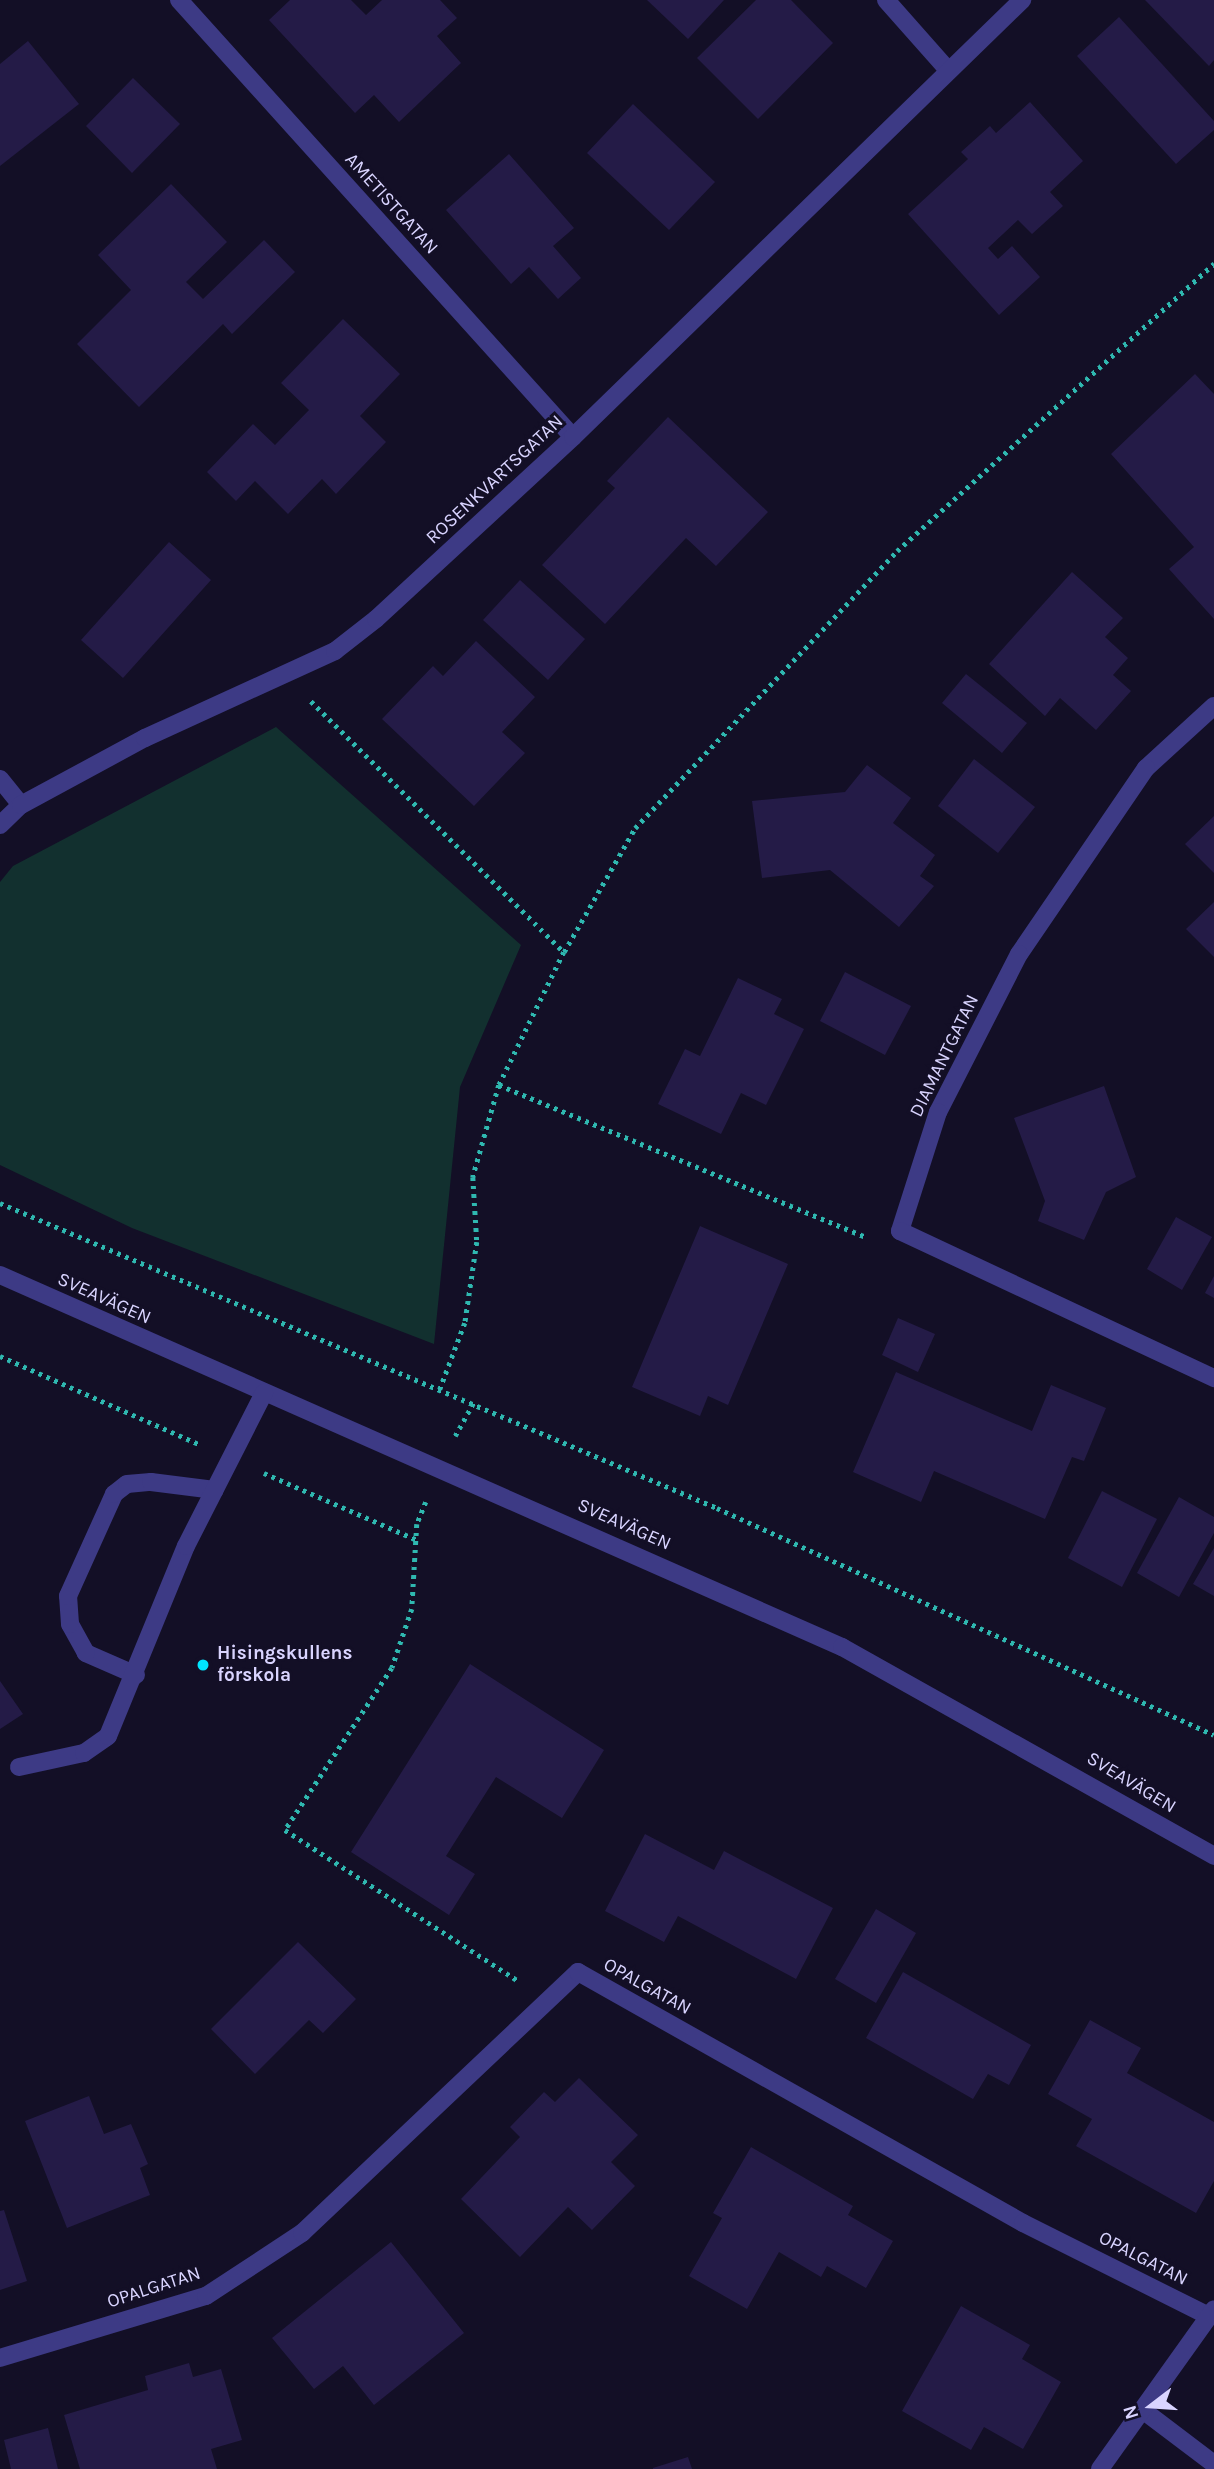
<!DOCTYPE html>
<html>
<head>
<meta charset="utf-8">
<style>
	body { margin:0 }
	#map { position:relative; width:1214px; height:2469px; overflow:hidden; background:#130f26; font-family:Karla,sans-serif }
	div>[style] { position:absolute }
	.green>* { inset:0; background:#12302f }
	.building>* { inset:0; background:#241b47 }
	.path>* { height:4.5px; margin-top:-2.25px; transform-origin:0; background:repeating-linear-gradient(90deg,#2fb8b0 0 3.5px,transparent 0 8.5px) }
	.minor>* { height:18px; margin:-9px; padding:0 9px; transform-origin:9px; border-radius:9px; background:#3d3a85 }
	.dots>* { width:19px; height:19px; translate:-50% -50%; box-sizing:border-box; border:4px solid #130f26; border-radius:50% }
	span { translate:-50% -50%; white-space:nowrap; text-align:center; line-height:1.15; -webkit-text-stroke:6px #130f26; paint-order:stroke }
	.street-label { font-size:19px; color:#d9d4ff }
	.poi-label { font-size:19px; color:#d9d4ff; font-weight:700 }
	.left { translate:0 -50%; text-align:left }
	.north { position:absolute; left:1116px; top:2371px; width:70px; height:70px; -webkit-text-stroke:5px #130f26; paint-order:stroke; rotate:253deg; font-size:19px; font-weight:700; line-height:28px; text-align:center; color:#d9d4ff }
	.north::after { content:''; display:block; margin:auto; width:24px; height:32px; background:#d9d4ff; clip-path:polygon(50% 0,100% 100%,50% 72%,0 100%) }
</style>
</head>
<body>
<div id="map">
	<div class="green">
		<div style="clip-path:polygon(276px 727px,521px 945px,460px 1087px,434px 1344px,132px 1228px,0 1165px,0 882px,13px 866px)"></div>
	</div>
	<div class="building">
		<div style="clip-path:polygon(290px 0,351px 0,366px 15px,382px 0,440px 0,457px 18px,437px 36px,461px 63px,399px 122px,374px 95px,355px 113px,269px 20px)"></div>
		<div style="clip-path:polygon(647px 0,724px 0,688px 39px)"></div>
		<div style="clip-path:polygon(756px 0,791px 0,833px 43px,758px 119px,697px 58px)"></div>
		<div style="clip-path:polygon(1145px 0,1214px 0,1214px 60px,1209px 66px)"></div>
		<div style="clip-path:polygon(1119px 17px,1214px 121px,1214px 130px,1176px 164px,1077px 56px)"></div>
		<div style="clip-path:polygon(28px 41px,79px 104px,0 166px,0 64px)"></div>
		<div style="clip-path:polygon(133px 78px,180px 124px,132px 173px,86px 126px)"></div>
		<div style="clip-path:polygon(1030px 102px,1083px 161px,1050px 192px,1063px 206px,1032px 234px,1018px 220px,988px 248px,998px 259px,1012px 246px,1040px 277px,999px 315px,908px 214px,968px 159px,961px 152px,990px 126px,996px 133px)"></div>
		<div style="clip-path:polygon(633px 104px,715px 182px,669px 230px,587px 153px)"></div>
		<div style="clip-path:polygon(509px 154px,574px 228px,553px 246px,581px 278px,558px 299px,529px 267px,511px 284px,446px 210px)"></div>
		<div style="clip-path:polygon(171px 184px,227px 242px,186px 282px,203px 299px,264px 240px,295px 272px,232px 334px,223px 324px,139px 407px,77px 344px,131px 290px,98px 255px)"></div>
		<div style="clip-path:polygon(343px 319px,400px 374px,360px 416px,386px 442px,336px 494px,322px 479px,288px 514px,255px 481px,236px 501px,207px 472px,253px 424px,275px 445px,309px 410px,281px 383px)"></div>
		<div style="clip-path:polygon(1195px 374px,1214px 394px,1214px 619px,1169px 569px,1194px 547px,1111px 454px)"></div>
		<div style="clip-path:polygon(668px 417px,768px 512px,716px 566px,686px 538px,605px 624px,542px 565px,615px 488px,607px 481px)"></div>
		<div style="clip-path:polygon(169px 542px,211px 580px,123px 678px,81px 640px)"></div>
		<div style="clip-path:polygon(1072px 572px,1123px 618px,1105px 637px,1128px 658px,1113px 675px,1131px 691px,1096px 730px,1060px 698px,1045px 716px,989px 664px)"></div>
		<div style="clip-path:polygon(520px 580px,585px 639px,548px 680px,483px 620px)"></div>
		<div style="clip-path:polygon(476px 641px,535px 697px,502px 732px,525px 753px,474px 806px,382px 719px,433px 666px,443px 676px)"></div>
		<div style="clip-path:polygon(966px 674px,1027px 723px,1002px 753px,942px 703px)"></div>
		<div style="clip-path:polygon(974px 759px,1035px 807px,998px 853px,938px 806px)"></div>
		<div style="clip-path:polygon(867px 765px,911px 798px,893px 823px,935px 855px,920px 876px,934px 886px,899px 927px,830px 870px,762px 878px,752px 801px,845px 792px)"></div>
		<div style="clip-path:polygon(1214px 816px,1214px 873px,1185px 844px)"></div>
		<div style="clip-path:polygon(1214px 902px,1214px 957px,1186px 929px)"></div>
		<div style="clip-path:polygon(845px 972px,911px 1006px,885px 1055px,820px 1021px)"></div>
		<div style="clip-path:polygon(738px 978px,782px 999px,774px 1014px,804px 1029px,766px 1105px,741px 1093px,721px 1134px,658px 1104px,685px 1049px,700px 1056px)"></div>
		<div style="clip-path:polygon(1104px 1086px,1136px 1177px,1106px 1192px,1084px 1240px,1038px 1221px,1045px 1201px,1014px 1118px)"></div>
		<div style="clip-path:polygon(1176px 1217px,1212px 1237px,1182px 1290px,1147px 1269px)"></div>
		<div style="clip-path:polygon(700px 1226px,788px 1264px,728px 1405px,708px 1396px,700px 1416px,632px 1387px)"></div>
		<div style="clip-path:polygon(1214px 1276px,1214px 1298px,1205px 1293px)"></div>
		<div style="clip-path:polygon(898px 1318px,935px 1334px,918px 1372px,882px 1355px)"></div>
		<div style="clip-path:polygon(896px 1372px,1032px 1431px,1051px 1385px,1106px 1408px,1084px 1461px,1072px 1457px,1045px 1519px,934px 1471px,921px 1502px,853px 1472px)"></div>
		<div style="clip-path:polygon(1102px 1491px,1157px 1519px,1122px 1587px,1068px 1558px)"></div>
		<div style="clip-path:polygon(1179px 1497px,1214px 1517px,1214px 1533px,1179px 1597px,1137px 1573px)"></div>
		<div style="clip-path:polygon(1214px 1548px,1214px 1596px,1193px 1584px)"></div>
		<div style="clip-path:polygon(470px 1664px,604px 1750px,562px 1818px,496px 1777px,446px 1856px,475px 1874px,449px 1915px,351px 1852px)"></div>
		<div style="clip-path:polygon(0 1681px,23px 1714px,0 1729px)"></div>
		<div style="clip-path:polygon(645px 1834px,714px 1870px,724px 1851px,833px 1908px,796px 1979px,678px 1916px,664px 1942px,605px 1911px)"></div>
		<div style="clip-path:polygon(876px 1909px,916px 1933px,876px 2003px,835px 1979px)"></div>
		<div style="clip-path:polygon(298px 1942px,356px 1999px,323px 2033px,309px 2020px,255px 2074px,211px 2029px)"></div>
		<div style="clip-path:polygon(903px 1972px,1031px 2045px,1009px 2085px,988px 2074px,973px 2099px,866px 2038px)"></div>
		<div style="clip-path:polygon(1090px 2020px,1141px 2048px,1127px 2073px,1214px 2122px,1214px 2181px,1196px 2213px,1076px 2146px,1092px 2119px,1048px 2094px)"></div>
		<div style="clip-path:polygon(579px 2078px,638px 2135px,611px 2162px,635px 2186px,592px 2230px,568px 2207px,520px 2257px,461px 2199px,520px 2137px,510px 2127px,544px 2092px,555px 2102px)"></div>
		<div style="clip-path:polygon(89px 2096px,104px 2134px,131px 2124px,148px 2164px,140px 2168px,150px 2195px,67px 2228px,25px 2121px)"></div>
		<div style="clip-path:polygon(751px 2147px,853px 2206px,848px 2215px,893px 2241px,866px 2288px,827px 2266px,821px 2277px,779px 2252px,747px 2309px,689px 2276px,722px 2218px,713px 2213px)"></div>
		<div style="clip-path:polygon(4px 2210px,27px 2281px,0 2290px,0 2211px)"></div>
		<div style="clip-path:polygon(391px 2242px,464px 2333px,374px 2405px,343px 2366px,314px 2389px,272px 2338px)"></div>
		<div style="clip-path:polygon(961px 2306px,1030px 2345px,1022px 2359px,1061px 2382px,1023px 2449px,984px 2427px,971px 2450px,902px 2411px)"></div>
		<div style="clip-path:polygon(189px 2363px,193px 2377px,221px 2369px,242px 2440px,211px 2449px,217px 2469px,80px 2469px,64px 2415px,148px 2390px,145px 2376px)"></div>
		<div style="clip-path:polygon(48px 2428px,58px 2469px,11px 2469px,4px 2440px)"></div>
		<div style="clip-path:polygon(688px 2457px,692px 2469px,653px 2469px,653px 2468px)"></div>
	</div>
	<div class="path">
		<div style="left:311px;top:701px;width:356px;rotate:44.8deg"></div>
		<div style="left:564px;top:952px;width:148px;rotate:116deg"></div>
		<div style="left:499px;top:1085px;width:96px;rotate:105.8deg"></div>
		<div style="left:473px;top:1177px;width:65px;rotate:86.5deg"></div>
		<div style="left:477px;top:1242px;width:82px;rotate:98.4deg"></div>
		<div style="left:465px;top:1323px;width:71px;rotate:110.7deg"></div>
		<div style="left:564px;top:952px;width:143px;rotate:-60.2deg"></div>
		<div style="left:635px;top:828px;width:381px;rotate:-46.6deg"></div>
		<div style="left:897px;top:551px;width:428px;rotate:-42.2deg"></div>
		<div style="left:499px;top:1085px;width:395px;rotate:22.5deg"></div>
		<div style="left:0;top:1203px;width:779px;rotate:23.04deg"></div>
		<div style="left:717px;top:1508px;width:546px;rotate:24.55deg"></div>
		<div style="left:0;top:1356px;width:218px;rotate:23.9deg"></div>
		<div style="left:455px;top:1436px;width:38px;rotate:-61deg"></div>
		<div style="left:264px;top:1473px;width:167px;rotate:23.6deg"></div>
		<div style="left:426px;top:1502px;width:24px;rotate:112deg"></div>
		<div style="left:417px;top:1524px;width:85px;rotate:93.4deg"></div>
		<div style="left:412px;top:1609px;width:62px;rotate:108.7deg"></div>
		<div style="left:392px;top:1668px;width:194px;rotate:123.4deg"></div>
		<div style="left:285px;top:1830px;width:276px;rotate:32.9deg"></div>
	</div>
	<div class="minor">
		<div style="left:179px;top:0;width:588px;rotate:47.96deg"></div>
		<div style="left:886px;top:0;width:94px;rotate:48.5deg"></div>
		<div style="left:1214px;top:706px;width:92px;rotate:137.6deg"></div>
		<div style="left:1146px;top:768px;width:225px;rotate:124.3deg"></div>
		<div style="left:1019px;top:954px;width:178px;rotate:117.1deg"></div>
		<div style="left:938px;top:1112px;width:125px;rotate:107.7deg"></div>
		<div style="left:900px;top:1231px;width:347px;rotate:25.1deg"></div>
		<div style="left:0;top:779px;width:33px;rotate:51deg"></div>
		<div style="left:0;top:825px;width:29px;rotate:-44deg"></div>
		<div style="left:21px;top:805px;width:141px;rotate:-28.4deg"></div>
		<div style="left:145px;top:738px;width:209px;rotate:-24.6deg"></div>
		<div style="left:335px;top:651px;width:52px;rotate:-38deg"></div>
		<div style="left:376px;top:619px;width:268px;rotate:-42.7deg"></div>
		<div style="left:573px;top:437px;width:627px;rotate:-44.22deg"></div>
		<div style="left:0;top:1275px;width:921px;rotate:23.84deg"></div>
		<div style="left:842px;top:1647px;width:427px;rotate:29.3deg"></div>
		<div style="left:136px;top:1675px;width:55px;rotate:-156.3deg"></div>
		<div style="left:86px;top:1653px;width:33px;rotate:-119deg"></div>
		<div style="left:70px;top:1624px;width:28px;rotate:-94deg"></div>
		<div style="left:68px;top:1596px;width:112px;rotate:-65.7deg"></div>
		<div style="left:114px;top:1494px;width:16px;rotate:-38deg"></div>
		<div style="left:127px;top:1484px;width:24px;rotate:-5deg"></div>
		<div style="left:151px;top:1482px;width:64px;rotate:7.2deg"></div>
		<div style="left:19px;top:1767px;width:66px;rotate:-12.2deg"></div>
		<div style="left:84px;top:1753px;width:29px;rotate:-35deg"></div>
		<div style="left:108px;top:1736px;width:205px;rotate:-67.7deg"></div>
		<div style="left:186px;top:1546px;width:172px;rotate:-63deg"></div>
		<div style="left:0;top:2358px;width:215px;rotate:-16.8deg"></div>
		<div style="left:206px;top:2296px;width:115px;rotate:-33.3deg"></div>
		<div style="left:302px;top:2233px;width:380px;rotate:-43.4deg"></div>
		<div style="left:578px;top:1972px;width:511px;rotate:29.42deg"></div>
		<div style="left:1023px;top:2223px;width:208px;rotate:26.6deg"></div>
		<div style="left:1144px;top:2411px;width:88px;rotate:37.1deg"></div>
		<div style="left:1100px;top:2469px;width:196px;rotate:-54.5deg"></div>
	</div>
	<div class="dots">
		<div style="left:203px;top:1665px;background:#00e5ff"></div>
	</div>
	<div class="street-label">
		<span style="left:391px;top:204px;rotate:48deg">AMETISTGATAN</span>
		<span style="left:495px;top:480px;rotate:-43deg">ROSENKVARTSGATAN</span>
		<span style="left:945px;top:1056px;rotate:-64deg">DIAMANTGATAN</span>
		<span style="left:104px;top:1299px;rotate:24deg">SVEAVÄGEN</span>
		<span style="left:624px;top:1525px;rotate:24deg">SVEAVÄGEN</span>
		<span style="left:1131px;top:1783px;rotate:31deg">SVEAVÄGEN</span>
		<span style="left:647px;top:1987px;rotate:29deg">OPALGATAN</span>
		<span style="left:1143px;top:2259px;rotate:27deg">OPALGATAN</span>
		<span style="left:154px;top:2288px;rotate:-18deg">OPALGATAN</span>
	</div>
	<div class="poi-label">
		<span class="left" style="left:217px;top:1665px">Hisingskullens<br>förskola</span>
	</div>
	<div class="north">N</div>
</div>
</body>
</html>
